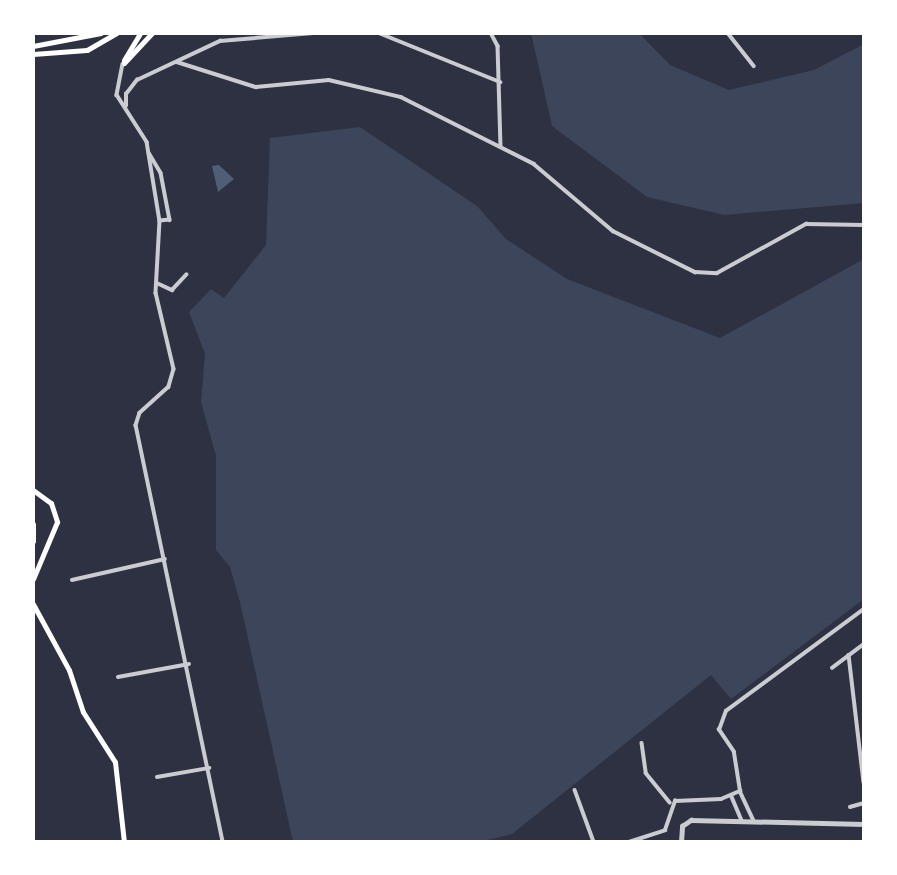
<!DOCTYPE html>
<html>
<head>
<meta charset="utf-8">
<style>
	body { margin:0 }
	#map { position:relative; width:897px; height:875px; overflow:hidden; background:#2d3142; font-family:"Space Grotesk",sans-serif }
	div>[style] { position:absolute }
	.green>* { inset:0; background:#3c4559 }
	.water>* { inset:0; background:#4f5d75 }
	.minor>* { height:3.5px; margin:-1.75px; padding:0 1.75px; transform-origin:1.75px; border-radius:1.75px; background:#caccd0 }
	.tertiary>* { height:4.5px; margin:-2.25px; padding:0 2.25px; transform-origin:2.25px; border-radius:2.25px; background:#caccd0 }
	.secondary>* { height:5px; margin:-2.5px; padding:0 2.5px; transform-origin:2.5px; border-radius:2.5px; background:#fff }
	span { translate:-50% -50%; white-space:nowrap; text-align:center; line-height:1.15; -webkit-text-stroke:6px #fff; paint-order:stroke }
	.frame { position:absolute; inset:0; border:35px solid #fff; pointer-events:none }
</style>
</head>
<body>
<div id="map">
	<div class="green">
		<div style="clip-path:polygon(531px 33px,639px 33px,670px 65px,729px 90px,814px 70px,864px 44px,864px 203px,724px 215px,647px 197px,552px 126px)"></div>
		<div style="clip-path:polygon(360px 127px,477px 206px,506px 239px,567px 279px,720px 338px,864px 259px,864px 599px,731px 699px,711px 675px,512px 834px,479px 842px,293px 842px,240px 602px,230px 567px,216px 550px,216px 456px,201px 402px,205px 354px,189px 312px,211px 289px,224px 298px,266px 245px,270px 138px)"></div>
	</div>
	<div class="water">
		<div style="clip-path:polygon(219px 165px,234px 179px,218px 192px,212px 166px)"></div>
	</div>
	<div class="minor">
		<div style="left:379px;top:33px;width:131px;rotate:22deg"></div>
		<div style="left:491px;top:33px;width:15px;rotate:62deg"></div>
		<div style="left:498px;top:46px;width:100px;rotate:88.3deg"></div>
		<div style="left:728px;top:33px;width:42px;rotate:51.8deg"></div>
		<div style="left:177px;top:62px;width:83px;rotate:17.6deg"></div>
		<div style="left:256px;top:87px;width:73px;rotate:-5.5deg"></div>
		<div style="left:329px;top:80px;width:74px;rotate:13.3deg"></div>
		<div style="left:401px;top:97px;width:149px;rotate:26.7deg"></div>
		<div style="left:534px;top:164px;width:104px;rotate:40.3deg"></div>
		<div style="left:613px;top:231px;width:92px;rotate:26.6deg"></div>
		<div style="left:695px;top:272px;width:22px;rotate:3deg"></div>
		<div style="left:717px;top:273px;width:102px;rotate:-28.8deg"></div>
		<div style="left:806px;top:224px;width:58px;rotate:1deg"></div>
		<div style="left:123px;top:64px;width:32px;rotate:101deg"></div>
		<div style="left:117px;top:95px;width:56px;rotate:57.4deg"></div>
		<div style="left:147px;top:142px;width:80px;rotate:80.7deg"></div>
		<div style="left:160px;top:221px;width:72px;rotate:93.2deg"></div>
		<div style="left:156px;top:293px;width:78px;rotate:76.7deg"></div>
		<div style="left:174px;top:369px;width:19px;rotate:106deg"></div>
		<div style="left:169px;top:387px;width:39px;rotate:138deg"></div>
		<div style="left:140px;top:413px;width:13px;rotate:108deg"></div>
		<div style="left:136px;top:425px;width:426px;rotate:78.2deg"></div>
		<div style="left:126px;top:106px;width:12px;rotate:-90deg"></div>
		<div style="left:126px;top:94px;width:18px;rotate:-52deg"></div>
		<div style="left:137px;top:80px;width:92px;rotate:-25.2deg"></div>
		<div style="left:220px;top:41px;width:93px;rotate:-4.9deg"></div>
		<div style="left:149px;top:153px;width:23px;rotate:59deg"></div>
		<div style="left:161px;top:173px;width:48px;rotate:79.2deg"></div>
		<div style="left:170px;top:220px;width:10px;rotate:174deg"></div>
		<div style="left:157px;top:283px;width:17px;rotate:25deg"></div>
		<div style="left:172px;top:290px;width:21px;rotate:-47deg"></div>
		<div style="left:72px;top:580px;width:95px;rotate:-12.7deg"></div>
		<div style="left:849px;top:655px;width:128px;rotate:83.3deg"></div>
		<div style="left:832px;top:668px;width:40px;rotate:-37deg"></div>
		<div style="left:118px;top:677px;width:72px;rotate:-10.4deg"></div>
		<div style="left:642px;top:743px;width:30px;rotate:82deg"></div>
		<div style="left:646px;top:773px;width:38px;rotate:51deg"></div>
		<div style="left:157px;top:777px;width:53px;rotate:-9.8deg"></div>
		<div style="left:575px;top:790px;width:55px;rotate:69.9deg"></div>
		<div style="left:740px;top:791px;width:33px;rotate:65deg"></div>
		<div style="left:732px;top:797px;width:26px;rotate:67deg"></div>
		<div style="left:850px;top:807px;width:15px;rotate:-16deg"></div>
		<div style="left:629px;top:842px;width:38px;rotate:-18deg"></div>
		<div style="left:665px;top:830px;width:31px;rotate:-71deg"></div>
		<div style="left:675px;top:801px;width:46px;rotate:-2.5deg"></div>
		<div style="left:721px;top:799px;width:21px;rotate:-23deg"></div>
		<div style="left:740px;top:791px;width:39px;rotate:-99deg"></div>
		<div style="left:734px;top:752px;width:27px;rotate:-124deg"></div>
		<div style="left:719px;top:730px;width:20px;rotate:-70deg"></div>
		<div style="left:726px;top:711px;width:172px;rotate:-36.5deg"></div>
	</div>
	<div class="tertiary">
		<div style="left:681px;top:842px;width:16px;rotate:-86deg"></div>
		<div style="left:682px;top:826px;width:11px;rotate:-34deg"></div>
		<div style="left:691px;top:820px;width:173px;rotate:1.3deg"></div>
	</div>
	<div class="secondary">
		<div style="left:33px;top:46px;width:69px;rotate:-10.8deg"></div>
		<div style="left:33px;top:54px;width:54px;rotate:-4.2deg"></div>
		<div style="left:87px;top:50px;width:34px;rotate:-30deg"></div>
		<div style="left:124px;top:60px;width:31px;rotate:-59deg"></div>
		<div style="left:124px;top:63px;width:41px;rotate:-47deg"></div>
		<div style="left:33px;top:490px;width:22px;rotate:36deg"></div>
		<div style="left:51px;top:503px;width:20px;rotate:72deg"></div>
		<div style="left:57px;top:522px;width:62px;rotate:112.8deg"></div>
		<div style="left:33px;top:524px;width:17px;rotate:90deg"></div>
		<div style="left:33px;top:604px;width:75px;rotate:61.4deg"></div>
		<div style="left:69px;top:670px;width:44px;rotate:71.6deg"></div>
		<div style="left:83px;top:712px;width:59px;rotate:57.4deg"></div>
		<div style="left:115px;top:762px;width:81px;rotate:83.6deg"></div>
	</div>
	<div class="frame"></div>
</div>
</body>
</html>
